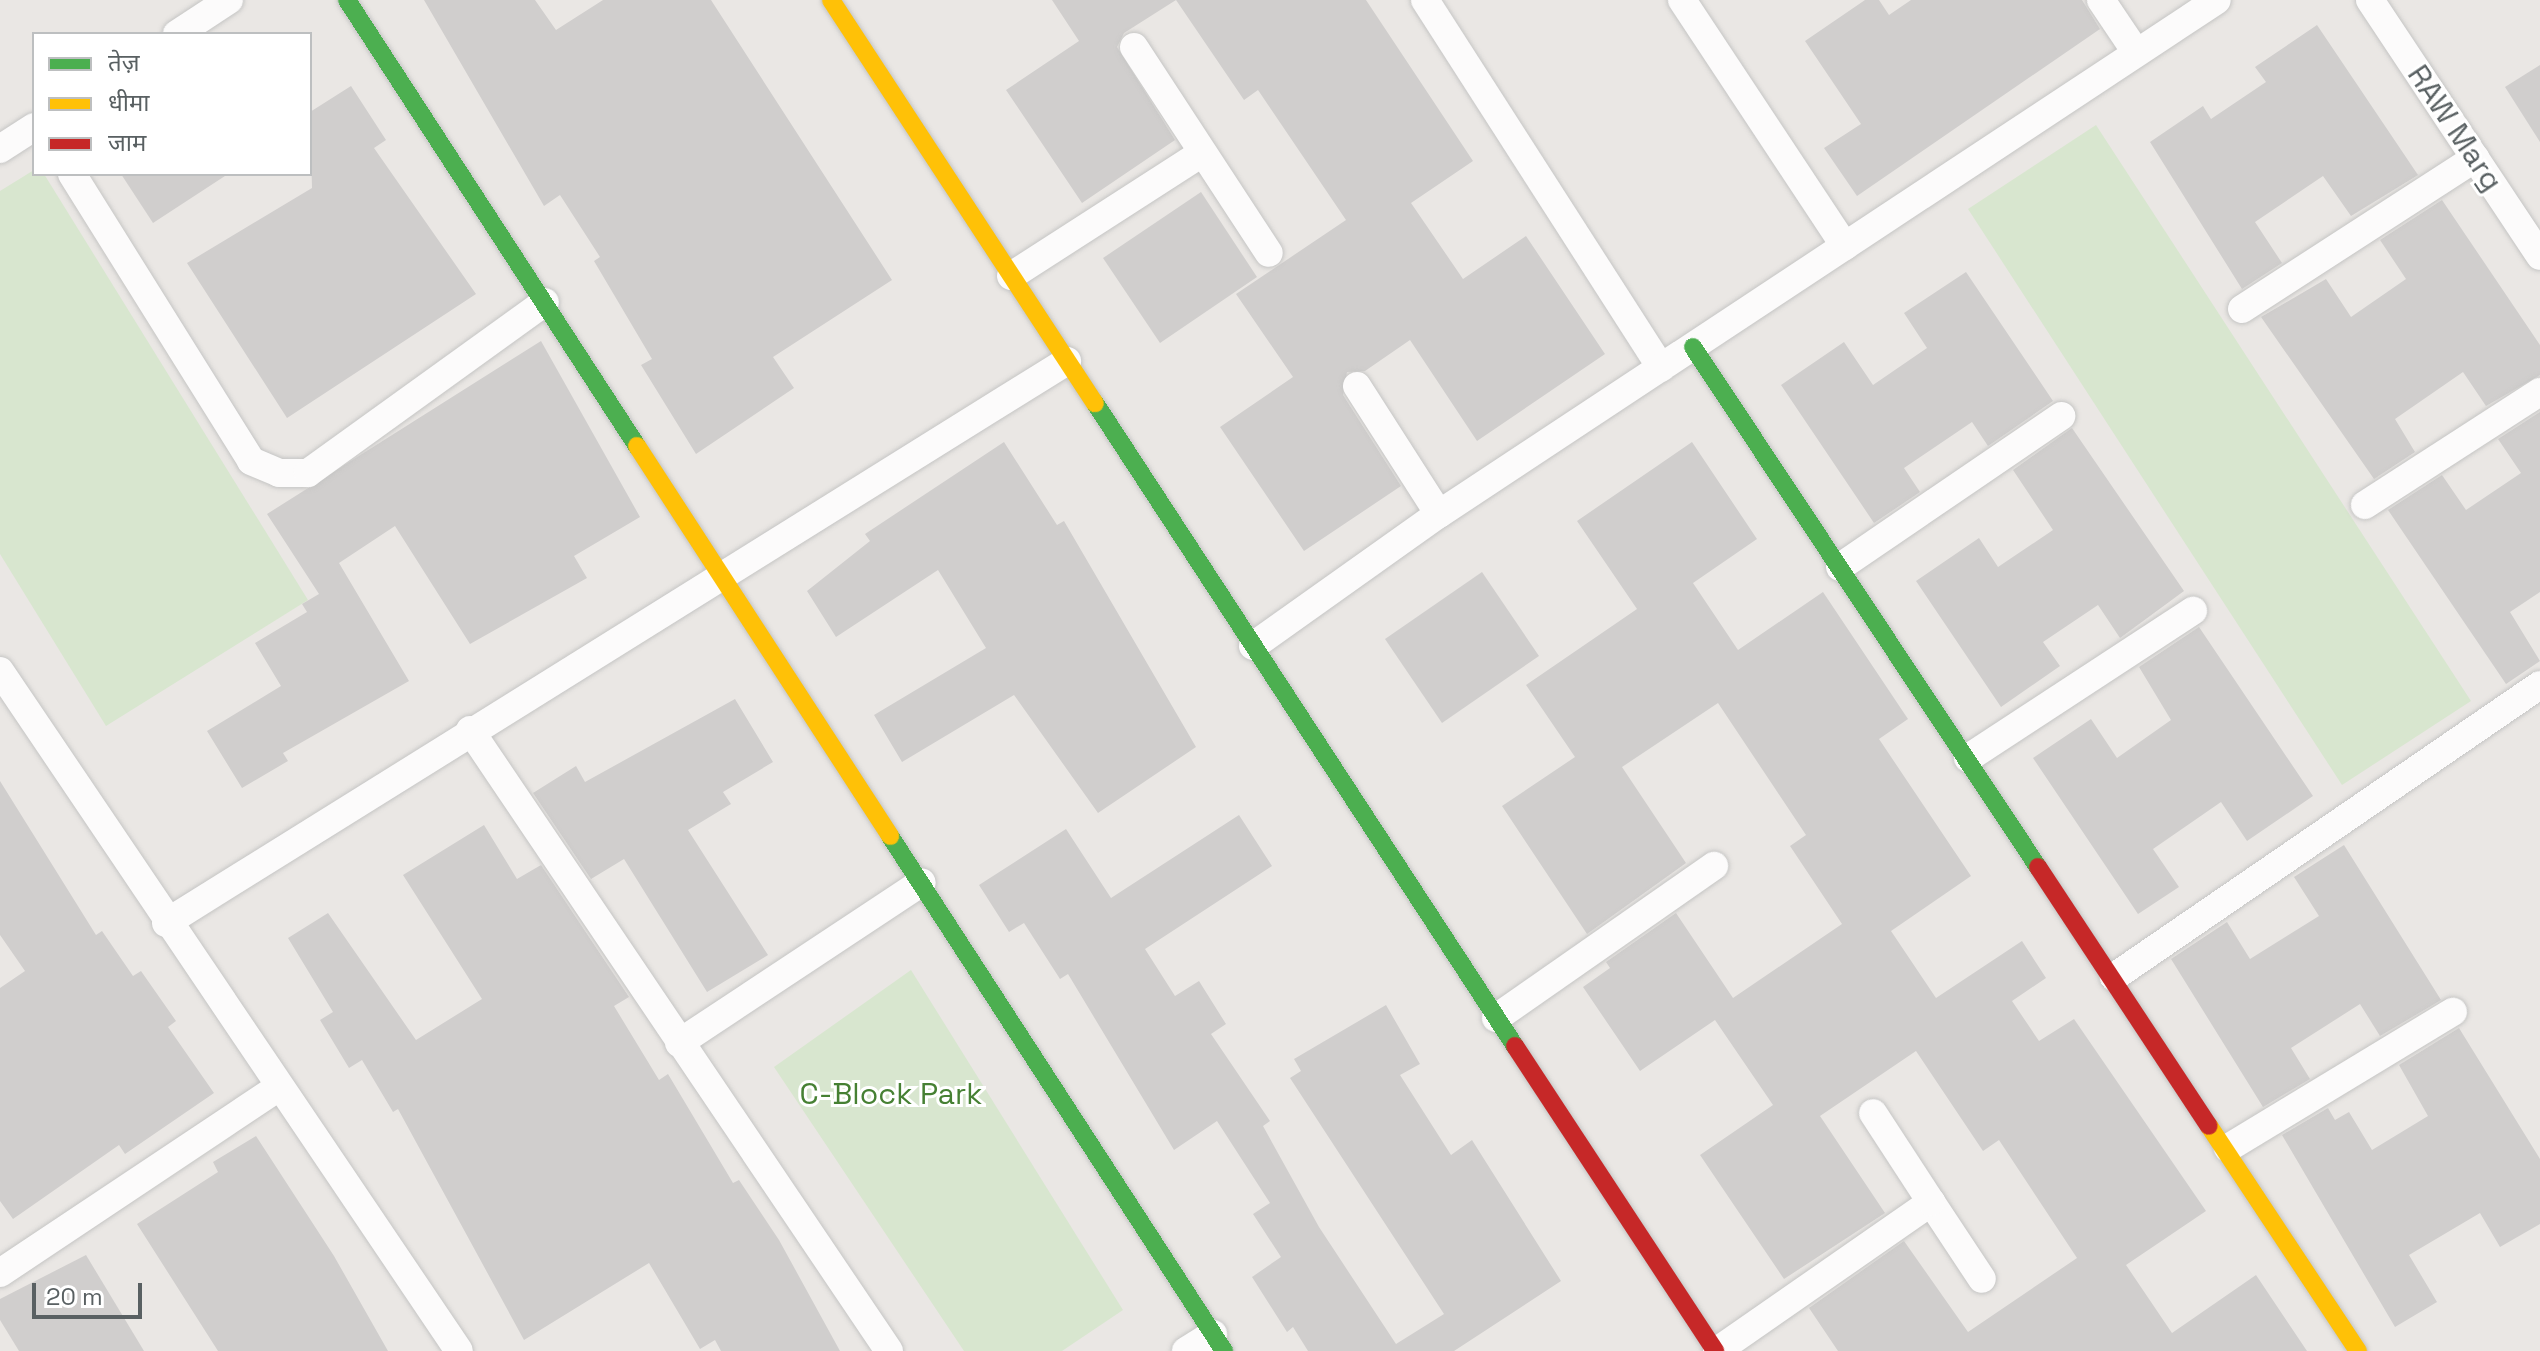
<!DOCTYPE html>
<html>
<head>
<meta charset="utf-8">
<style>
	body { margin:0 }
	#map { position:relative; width:2540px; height:1351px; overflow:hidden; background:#eae7e4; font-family:"Space Grotesk","Noto Sans Devanagari",sans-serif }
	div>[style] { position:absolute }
	.green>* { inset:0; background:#d8e6cf }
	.building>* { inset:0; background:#d0cecd }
	.roads { filter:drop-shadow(0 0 2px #c5c5c4) drop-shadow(0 0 2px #c5c5c4) }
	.street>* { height:28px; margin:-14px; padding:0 14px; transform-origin:14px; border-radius:14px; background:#fcfbfb }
	.fast>* { height:18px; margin:-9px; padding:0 9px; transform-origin:9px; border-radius:9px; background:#4caf50 }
	.slow>* { height:18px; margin:-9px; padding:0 9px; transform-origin:9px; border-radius:9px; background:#ffc107 }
	.jam>* { height:18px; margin:-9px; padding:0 9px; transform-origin:9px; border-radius:9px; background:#c62828 }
	span { translate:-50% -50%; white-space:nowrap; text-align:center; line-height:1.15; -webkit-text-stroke:6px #fff; paint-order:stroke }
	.street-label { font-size:30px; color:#596062 }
	.park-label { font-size:30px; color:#468033 }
	.legend { position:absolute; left:32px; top:32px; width:280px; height:144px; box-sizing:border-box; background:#fff; border:2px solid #bdbfc0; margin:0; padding:10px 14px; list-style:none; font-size:24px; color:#596062 }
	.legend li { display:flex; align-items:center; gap:16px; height:40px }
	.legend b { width:40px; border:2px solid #bdbfc0 }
	.scale { position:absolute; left:32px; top:1283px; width:110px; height:36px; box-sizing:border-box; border:4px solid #596062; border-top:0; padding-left:10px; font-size:24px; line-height:28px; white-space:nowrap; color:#596062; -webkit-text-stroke:6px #fff; paint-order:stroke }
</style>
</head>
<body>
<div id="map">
	<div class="green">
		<div style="clip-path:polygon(2096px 125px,2471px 701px,2342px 785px,1968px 209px)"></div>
		<div style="clip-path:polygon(34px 170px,44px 174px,308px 600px,106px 726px,0 554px,0 191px)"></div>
		<div style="clip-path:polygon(911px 970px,1123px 1310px,1062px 1351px,964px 1351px,774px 1067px)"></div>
	</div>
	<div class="building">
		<div style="clip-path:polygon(424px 0,535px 0,556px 30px,603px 0,711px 0,892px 280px,773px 357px,794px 388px,696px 454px,641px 365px,652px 359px,594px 261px,600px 257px,560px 195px,544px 206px)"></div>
		<div style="clip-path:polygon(1052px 0,1366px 0,1473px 161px,1411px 203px,1463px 279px,1526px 236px,1605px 354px,1477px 441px,1410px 340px,1365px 371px,1347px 372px,1343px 395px,1401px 486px,1304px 551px,1220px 427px,1293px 377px,1236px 294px,1346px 220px,1258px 90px,1244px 100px,1176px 0,1124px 33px,1117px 47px,1175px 140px,1082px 203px,1006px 90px,1079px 41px)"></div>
		<div style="clip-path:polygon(1865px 0,1879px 0,1889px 15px,1911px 0,2082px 0,2100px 29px,1857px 196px,1824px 148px,1861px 124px,1805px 41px)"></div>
		<div style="clip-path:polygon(2317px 25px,2418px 175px,2351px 216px,2323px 176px,2255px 222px,2282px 263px,2242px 289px,2150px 142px,2203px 106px,2211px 119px,2266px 82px,2255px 67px)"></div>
		<div style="clip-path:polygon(2540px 65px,2540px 142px,2505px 87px)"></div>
		<div style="clip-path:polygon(351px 86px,386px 140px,374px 148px,476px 294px,287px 418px,187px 263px,312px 188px,310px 112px)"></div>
		<div style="clip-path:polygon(121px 174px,228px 174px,153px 223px)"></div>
		<div style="clip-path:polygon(1201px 192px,1257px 277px,1160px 343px,1103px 258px)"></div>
		<div style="clip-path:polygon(2442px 200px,2540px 345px,2540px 375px,2486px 406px,2463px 372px,2395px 419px,2415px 452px,2374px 479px,2261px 317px,2326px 279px,2351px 317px,2406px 279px,2380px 240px)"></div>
		<div style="clip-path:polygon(1966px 272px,2053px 401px,1988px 446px,1972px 422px,1904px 468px,1920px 492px,1874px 523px,1781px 385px,1844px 342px,1873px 385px,1927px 348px,1904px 313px)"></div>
		<div style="clip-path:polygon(541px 341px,640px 517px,574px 556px,587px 578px,470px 644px,395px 526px,339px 563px,409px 681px,283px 753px,288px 761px,242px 788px,207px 731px,281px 686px,255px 643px,307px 612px,302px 604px,319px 594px,267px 514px)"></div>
		<div style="clip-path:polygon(2540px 412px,2540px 592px,2510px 612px,2540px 661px,2506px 684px,2388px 510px,2442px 475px,2466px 510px,2521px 473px,2498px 439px)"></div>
		<div style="clip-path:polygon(2072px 428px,2184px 591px,2120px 638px,2098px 605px,2043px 642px,2060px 666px,2001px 707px,1916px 581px,1979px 538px,1998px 567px,2053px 530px,2013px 470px)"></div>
		<div style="clip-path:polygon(1004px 442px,1057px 525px,1064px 521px,1196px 747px,1098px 813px,1014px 695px,902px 762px,874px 715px,986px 648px,938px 570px,836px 637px,807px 591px,870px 541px,865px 534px)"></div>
		<div style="clip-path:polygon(1692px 442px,1757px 539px,1693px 583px,1738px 650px,1823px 592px,1908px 719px,1879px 739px,1971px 876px,1891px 931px,1936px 998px,2022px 941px,2046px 978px,2012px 1001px,2039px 1041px,2074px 1019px,2206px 1211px,2126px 1265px,2172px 1333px,2256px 1275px,2307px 1351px,1838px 1351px,1809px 1308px,1904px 1241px,1968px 1332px,2077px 1258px,1999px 1140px,1983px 1151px,1916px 1051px,1820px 1116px,1885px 1213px,1784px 1279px,1700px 1155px,1773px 1105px,1715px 1020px,1640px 1071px,1583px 987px,1610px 968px,1606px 962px,1676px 913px,1733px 998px,1842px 924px,1790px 846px,1806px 835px,1718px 703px,1622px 767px,1686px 863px,1587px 934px,1502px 806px,1575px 757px,1526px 685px,1637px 609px,1577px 521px)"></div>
		<div style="clip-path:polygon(1482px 572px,1539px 656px,1442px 723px,1385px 639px)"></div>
		<div style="clip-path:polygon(2199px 627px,2313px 796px,2247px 841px,2221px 802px,2153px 849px,2179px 887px,2138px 914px,2033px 758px,2091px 719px,2117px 758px,2171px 720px,2139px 667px)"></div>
		<div style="clip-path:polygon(735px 699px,773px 762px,723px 792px,731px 804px,688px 830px,768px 955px,707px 992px,624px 859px,591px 879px,533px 793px,576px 766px,585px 782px)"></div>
		<div style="clip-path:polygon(0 781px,96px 935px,102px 931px,133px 976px,141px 971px,176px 1021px,168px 1027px,214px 1093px,125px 1154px,119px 1145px,13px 1219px,0 1201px,0 988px,25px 971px,0 935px)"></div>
		<div style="clip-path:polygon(1239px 815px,1272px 866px,1145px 949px,1175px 996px,1199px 981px,1226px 1024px,1211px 1034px,1270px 1121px,1263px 1126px,1319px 1227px,1396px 1344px,1444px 1314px,1290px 1078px,1301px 1071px,1294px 1059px,1386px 1005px,1420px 1064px,1400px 1075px,1451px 1155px,1472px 1140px,1561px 1281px,1454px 1351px,1308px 1351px,1293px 1327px,1287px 1332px,1252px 1277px,1281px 1257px,1253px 1214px,1270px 1203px,1217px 1121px,1174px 1150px,1068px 974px,1060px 979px,1024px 923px,1009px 932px,979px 885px,1066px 829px,1111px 898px)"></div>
		<div style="clip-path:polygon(484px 825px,517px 879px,541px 865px,629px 997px,614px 1006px,659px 1080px,668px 1074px,733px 1183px,739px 1180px,779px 1240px,840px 1351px,721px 1351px,715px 1340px,700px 1349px,649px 1263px,524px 1340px,398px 1109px,393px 1112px,362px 1060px,349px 1068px,320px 1020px,333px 1012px,288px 938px,328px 913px,416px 1040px,482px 999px,403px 875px)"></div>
		<div style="clip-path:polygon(2344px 845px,2441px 1000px,2380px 1036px,2360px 1004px,2291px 1048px,2310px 1079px,2263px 1107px,2171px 959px,2227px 922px,2250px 959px,2319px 916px,2294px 877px)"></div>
		<div style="clip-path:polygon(2459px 1028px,2540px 1159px,2540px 1224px,2500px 1247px,2480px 1213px,2409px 1255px,2437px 1302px,2395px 1327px,2282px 1135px,2328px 1108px,2335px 1120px,2349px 1112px,2372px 1150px,2428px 1116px,2399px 1065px)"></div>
		<div style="clip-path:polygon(256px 1136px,334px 1256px,388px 1351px,218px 1351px,137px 1224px,218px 1172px,213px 1162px)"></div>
		<div style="clip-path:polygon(86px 1255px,144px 1351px,19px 1351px,0 1320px,0 1299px)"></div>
	</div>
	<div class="roads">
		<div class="street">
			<div style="left:1425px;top:0;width:437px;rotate:57.3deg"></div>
			<div style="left:1682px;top:0;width:295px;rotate:56.5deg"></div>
			<div style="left:2101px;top:0;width:63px;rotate:56.1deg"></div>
			<div style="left:2370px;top:0;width:307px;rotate:56.4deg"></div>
			<div style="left:177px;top:34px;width:62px;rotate:-33.2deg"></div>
			<div style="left:1134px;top:47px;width:246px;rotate:56.8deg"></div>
			<div style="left:0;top:149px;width:40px;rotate:-32.9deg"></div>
			<div style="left:72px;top:174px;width:338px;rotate:58deg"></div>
			<div style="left:251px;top:461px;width:30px;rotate:23deg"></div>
			<div style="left:279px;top:473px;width:29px"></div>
			<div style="left:308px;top:473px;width:292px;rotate:-35.8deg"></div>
			<div style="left:1011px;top:276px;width:224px;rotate:-32.8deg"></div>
			<div style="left:2242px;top:309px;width:278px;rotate:-32.9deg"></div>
			<div style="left:1357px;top:386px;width:152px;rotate:57.4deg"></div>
			<div style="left:2365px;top:505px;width:208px;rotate:-32.9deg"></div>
			<div style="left:1840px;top:567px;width:268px;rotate:-34.3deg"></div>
			<div style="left:1253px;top:646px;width:228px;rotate:-35.4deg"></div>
			<div style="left:1439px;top:514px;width:932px;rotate:-33.45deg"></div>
			<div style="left:0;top:671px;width:820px;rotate:55.98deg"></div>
			<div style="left:470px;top:730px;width:749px;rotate:55.99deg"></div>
			<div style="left:1968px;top:758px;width:269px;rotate:-33.2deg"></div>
			<div style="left:166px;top:923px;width:1062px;rotate:-31.95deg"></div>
			<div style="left:2114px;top:977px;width:516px;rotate:-34.43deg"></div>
			<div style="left:1496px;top:1018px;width:266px;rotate:-34.9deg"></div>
			<div style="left:679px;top:1043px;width:291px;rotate:-33.5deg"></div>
			<div style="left:2228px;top:1148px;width:263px;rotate:-31.2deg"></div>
			<div style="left:1931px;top:1202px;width:92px;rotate:56.5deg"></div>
			<div style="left:0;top:1273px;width:335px;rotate:-33.7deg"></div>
			<div style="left:1186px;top:1351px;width:32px;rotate:-32deg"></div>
			<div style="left:1717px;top:1351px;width:261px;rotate:-34.8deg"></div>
			<div style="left:1931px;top:1202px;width:106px;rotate:-123.1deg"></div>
		</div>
		<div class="fast">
			<div style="left:347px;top:0;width:532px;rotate:56.97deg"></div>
			<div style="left:1693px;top:347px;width:624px;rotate:56.44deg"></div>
			<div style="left:1095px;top:403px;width:768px;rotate:56.85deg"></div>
			<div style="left:890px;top:836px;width:614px;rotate:57.03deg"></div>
		</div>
		<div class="slow">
			<div style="left:831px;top:0;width:482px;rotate:56.8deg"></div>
			<div style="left:637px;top:446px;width:465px;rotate:57deg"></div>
			<div style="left:2209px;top:1126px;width:270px;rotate:56.5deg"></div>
		</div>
		<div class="jam">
			<div style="left:2038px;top:867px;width:310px;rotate:56.6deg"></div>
			<div style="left:1515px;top:1046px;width:365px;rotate:56.7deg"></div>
		</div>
	</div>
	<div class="street-label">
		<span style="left:2455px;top:128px;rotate:56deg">RAW Marg</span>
	</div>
	<div class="park-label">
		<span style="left:891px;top:1094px">C-Block Park</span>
	</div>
	<ul class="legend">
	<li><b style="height:10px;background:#4caf50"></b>तेज़</li>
	<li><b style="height:10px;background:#ffc107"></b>धीमा</li>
	<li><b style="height:10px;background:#c62828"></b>जाम</li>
	</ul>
	<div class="scale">20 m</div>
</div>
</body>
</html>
